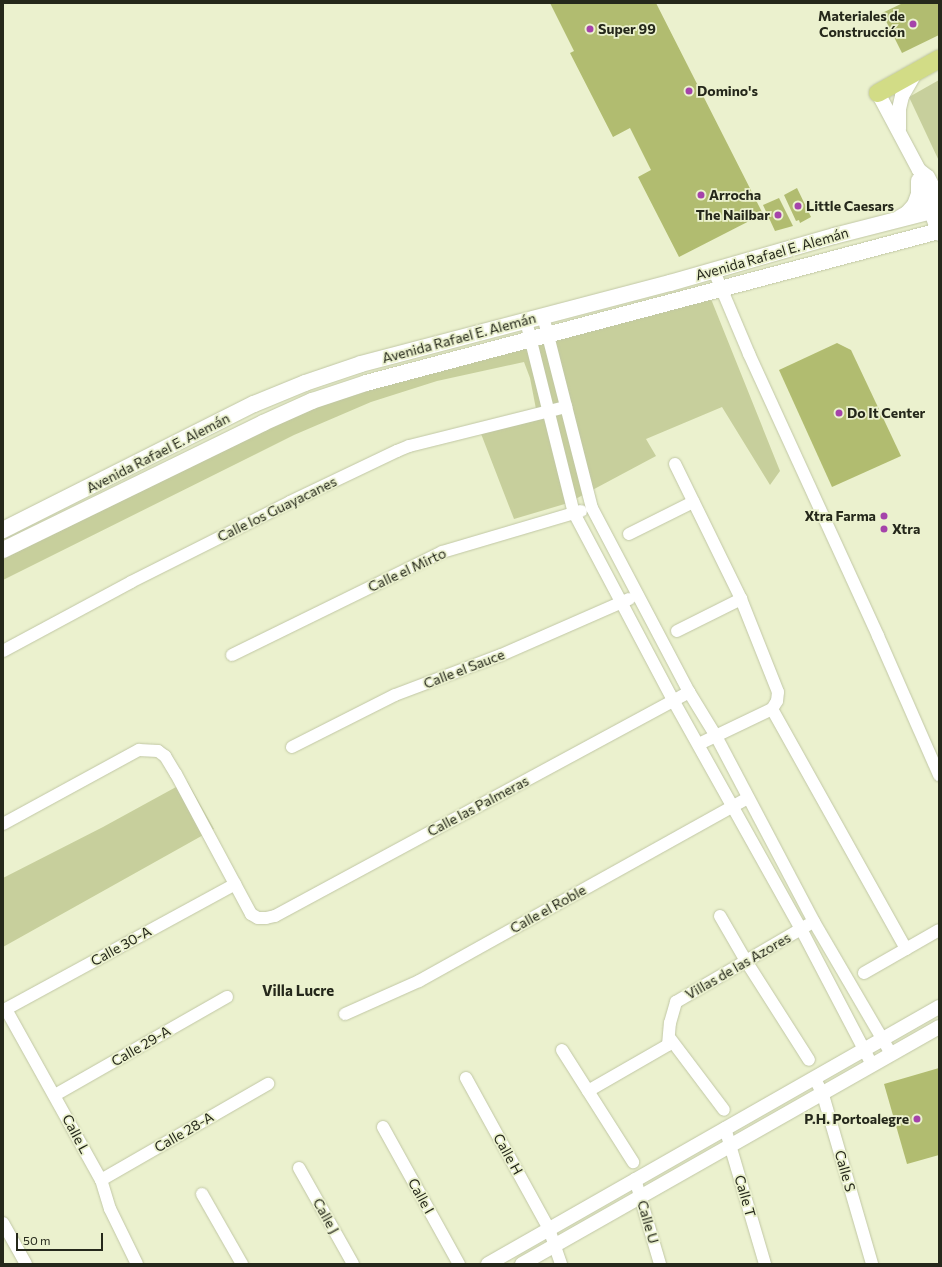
<!DOCTYPE html>
<html>
<head>
<meta charset="utf-8">
<style>
	body { margin:0 }
	#map { position:relative; width:942px; height:1267px; overflow:hidden; background:#ebf1ce; font-family:Commissioner,sans-serif }
	div>[style] { position:absolute }
	.green>* { inset:0; background:#c7cf9c }
	.building>* { inset:0; background:#b1bc70 }
	.roads { filter:drop-shadow(0 0 1px #c1c7a5) drop-shadow(0 0 1px #c1c7a5) }
	.minor>* { height:12px; margin:-6px; padding:0 6px; transform-origin:6px; border-radius:6px; background:#fff }
	.tertiary>* { height:14px; margin:-7px; padding:0 7px; transform-origin:7px; border-radius:7px; background:#fff }
	.secondary>* { height:16px; margin:-8px; padding:0 8px; transform-origin:8px; border-radius:8px; background:#fff }
	.primary>* { height:18px; margin:-9px; padding:0 9px; transform-origin:9px; border-radius:9px; background:#d2dc86 }
	.dots>* { width:11px; height:11px; translate:-50% -50%; box-sizing:border-box; border:2px solid #ebf1ce; border-radius:50% }
	span { translate:-50% -50%; white-space:nowrap; text-align:center; line-height:1.15; -webkit-text-stroke:3.5px #ebf1ce; paint-order:stroke }
	.poi-label { font-size:14px; color:#25281b; font-weight:700 }
	.right { translate:-100% -50%; text-align:right }
	.left { translate:0 -50%; text-align:left }
	.street-label { font-size:14px; color:#25281b }
	.neighbourhood-label { font-size:15px; color:#25281b; font-weight:700 }
	.frame { position:absolute; inset:0; border:4px solid #25281b; pointer-events:none }
	.scale { position:absolute; left:16px; top:1233px; width:87px; height:18px; box-sizing:border-box; border:2px solid #25281b; border-top:0; padding-left:5px; font-size:12px; line-height:14px; white-space:nowrap; color:#25281b; -webkit-text-stroke:3px #ebf1ce; paint-order:stroke }
</style>
</head>
<body>
<div id="map">
	<div class="green">
		<div style="clip-path:polygon(939px 80px,939px 161px,909px 97px)"></div>
		<div style="clip-path:polygon(711px 299px,780px 471px,770px 485px,722px 407px,646px 439px,656px 456px,568px 503px,514px 519px,478px 426px,536px 409px,530px 378px,524px 362px,437px 381px,371px 402px,294px 435px,3px 580px,3px 559px,321px 403px)"></div>
		<div style="clip-path:polygon(187px 781px,214px 829px,3px 947px,3px 878px,103px 827px)"></div>
	</div>
	<div class="building">
		<div style="clip-path:polygon(550px 3px,656px 3px,763px 214px,679px 257px,638px 177px,651px 170px,630px 128px,613px 137px,570px 53px,574px 51px)"></div>
		<div style="clip-path:polygon(903px 3px,939px 3px,939px 35px,902px 53px,882px 13px)"></div>
		<div style="clip-path:polygon(797px 188px,811px 217px,800px 223px,799px 220px,796px 221px,784px 195px)"></div>
		<div style="clip-path:polygon(779px 198px,793px 226px,775px 231px,763px 205px)"></div>
		<div style="clip-path:polygon(837px 343px,851px 350px,901px 456px,832px 487px,779px 370px)"></div>
		<div style="clip-path:polygon(939px 1068px,939px 1155px,907px 1164px,884px 1084px)"></div>
	</div>
	<div class="roads">
		<div class="minor">
			<div style="left:714px;top:271px;width:90px;rotate:67.1deg"></div>
			<div style="left:749px;top:354px;width:310px;rotate:65.4deg"></div>
			<div style="left:878px;top:636px;width:152px;rotate:66.3deg"></div>
			<div style="left:543px;top:316px;width:198px;rotate:75.7deg"></div>
			<div style="left:592px;top:508px;width:208px;rotate:62.2deg"></div>
			<div style="left:689px;top:692px;width:52px;rotate:58.5deg"></div>
			<div style="left:716px;top:736px;width:210px;rotate:62.2deg"></div>
			<div style="left:814px;top:922px;width:153px;rotate:59.7deg"></div>
			<div style="left:526px;top:321px;width:198px;rotate:76deg"></div>
			<div style="left:574px;top:513px;width:212px;rotate:62.1deg"></div>
			<div style="left:673px;top:700px;width:262px;rotate:60.8deg"></div>
			<div style="left:801px;top:929px;width:153px;rotate:62.4deg"></div>
			<div style="left:675px;top:464px;width:150px;rotate:63.9deg"></div>
			<div style="left:741px;top:599px;width:100px;rotate:68.3deg"></div>
			<div style="left:778px;top:692px;width:9px;rotate:96deg"></div>
			<div style="left:777px;top:701px;width:9px;rotate:122deg"></div>
			<div style="left:772px;top:709px;width:81px;rotate:154.4deg"></div>
			<div style="left:629px;top:534px;width:72px;rotate:-26.6deg"></div>
			<div style="left:677px;top:631px;width:72px;rotate:-26.6deg"></div>
			<div style="left:3px;top:651px;width:145px;rotate:-28.3deg"></div>
			<div style="left:131px;top:582px;width:178px;rotate:-26.7deg"></div>
			<div style="left:290px;top:502px;width:119px;rotate:-25.5deg"></div>
			<div style="left:397px;top:451px;width:13px;rotate:-23deg"></div>
			<div style="left:409px;top:446px;width:162px;rotate:-14deg"></div>
			<div style="left:232px;top:655px;width:234px;rotate:-26.1deg"></div>
			<div style="left:442px;top:552px;width:145px;rotate:-16.4deg"></div>
			<div style="left:772px;top:709px;width:275px;rotate:60.8deg"></div>
			<div style="left:292px;top:747px;width:115px;rotate:-26.8deg"></div>
			<div style="left:395px;top:695px;width:113px;rotate:-20.7deg"></div>
			<div style="left:501px;top:655px;width:140px;rotate:-23.6deg"></div>
			<div style="left:3px;top:824px;width:155px;rotate:-28.6deg"></div>
			<div style="left:139px;top:750px;width:19px;rotate:3deg"></div>
			<div style="left:158px;top:751px;width:9px;rotate:36deg"></div>
			<div style="left:165px;top:756px;width:21px;rotate:59deg"></div>
			<div style="left:176px;top:774px;width:159px;rotate:61.8deg"></div>
			<div style="left:251px;top:914px;width:8px;rotate:30deg"></div>
			<div style="left:258px;top:918px;width:8px"></div>
			<div style="left:266px;top:918px;width:9px;rotate:-13deg"></div>
			<div style="left:275px;top:916px;width:471px;rotate:-28.4deg"></div>
			<div style="left:720px;top:916px;width:52px;rotate:60deg"></div>
			<div style="left:746px;top:961px;width:117px;rotate:57.5deg"></div>
			<div style="left:864px;top:973px;width:86px;rotate:-29.8deg"></div>
			<div style="left:345px;top:1014px;width:81px;rotate:-24deg"></div>
			<div style="left:419px;top:981px;width:376px;rotate:-29.1deg"></div>
			<div style="left:669px;top:1037px;width:91px;rotate:53deg"></div>
			<div style="left:562px;top:1050px;width:133px;rotate:57.6deg"></div>
			<div style="left:466px;top:1078px;width:172px;rotate:61.2deg"></div>
			<div style="left:549px;top:1229px;width:37px;rotate:71deg"></div>
			<div style="left:815px;top:1079px;width:18px;rotate:63deg"></div>
			<div style="left:823px;top:1095px;width:176px;rotate:73.8deg"></div>
			<div style="left:588px;top:1091px;width:92px;rotate:-29.9deg"></div>
			<div style="left:668px;top:1045px;width:22px;rotate:-85deg"></div>
			<div style="left:670px;top:1023px;width:22px;rotate:-74deg"></div>
			<div style="left:676px;top:1002px;width:153px;rotate:-30.3deg"></div>
			<div style="left:55px;top:1095px;width:198px;rotate:-29.7deg"></div>
			<div style="left:383px;top:1127px;width:157px;rotate:61deg"></div>
			<div style="left:725px;top:1128px;width:142px;rotate:73.6deg"></div>
			<div style="left:299px;top:1168px;width:110px;rotate:60.6deg"></div>
			<div style="left:635px;top:1179px;width:89px;rotate:73.6deg"></div>
			<div style="left:101px;top:1180px;width:193px;rotate:-29.9deg"></div>
			<div style="left:202px;top:1194px;width:81px;rotate:60.3deg"></div>
			<div style="left:3px;top:1223px;width:47px;rotate:60.7deg"></div>
			<div style="left:137px;top:1264px;width:61px;rotate:-116.1deg"></div>
			<div style="left:110px;top:1209px;width:30px;rotate:-107deg"></div>
			<div style="left:101px;top:1180px;width:196px;rotate:-119.1deg"></div>
			<div style="left:6px;top:1009px;width:261px;rotate:-28.6deg"></div>
		</div>
		<div class="tertiary">
			<div style="left:878px;top:93px;width:87px;rotate:62deg"></div>
			<div style="left:919px;top:170px;width:11px;rotate:38deg"></div>
			<div style="left:928px;top:177px;width:25px;rotate:63deg"></div>
			<div style="left:899px;top:129px;width:20px;rotate:-90deg"></div>
			<div style="left:899px;top:109px;width:13px;rotate:-77deg"></div>
			<div style="left:902px;top:96px;width:28px;rotate:-60deg"></div>
			<div style="left:920px;top:182px;width:55px;rotate:69.9deg"></div>
			<div style="left:488px;top:1264px;width:519px;rotate:-29.68deg"></div>
			<div style="left:522px;top:1264px;width:480px;rotate:-29.6deg"></div>
		</div>
		<div class="secondary">
			<div style="left:900px;top:218px;width:8px;rotate:-30deg"></div>
			<div style="left:907px;top:214px;width:12px;rotate:-48deg"></div>
			<div style="left:915px;top:205px;width:12px;rotate:-70deg"></div>
			<div style="left:919px;top:194px;width:13px;rotate:-90deg"></div>
			<div style="left:3px;top:530px;width:281px;rotate:-26.7deg"></div>
			<div style="left:254px;top:404px;width:55px;rotate:-22.4deg"></div>
			<div style="left:305px;top:383px;width:59px;rotate:-18.7deg"></div>
			<div style="left:361px;top:364px;width:319px;rotate:-14.7deg"></div>
			<div style="left:670px;top:283px;width:171px;rotate:-16deg"></div>
			<div style="left:834px;top:236px;width:108px;rotate:-14.4deg"></div>
			<div style="left:3px;top:550px;width:289px;rotate:-26deg"></div>
			<div style="left:263px;top:423px;width:54px;rotate:-24.2deg"></div>
			<div style="left:312px;top:401px;width:57px;rotate:-18.4deg"></div>
			<div style="left:366px;top:383px;width:593px;rotate:-14.86deg"></div>
		</div>
		<div class="primary">
			<div style="left:878px;top:93px;width:70px;rotate:-29.1deg"></div>
		</div>
	</div>
	<div class="dots">
		<div style="left:913px;top:24px;background:#a543aa"></div>
		<div style="left:590px;top:29px;background:#a543aa"></div>
		<div style="left:689px;top:91px;background:#a543aa"></div>
		<div style="left:701px;top:195px;background:#a543aa"></div>
		<div style="left:798px;top:206px;background:#a543aa"></div>
		<div style="left:778px;top:215px;background:#a543aa"></div>
		<div style="left:839px;top:413px;background:#a543aa"></div>
		<div style="left:884px;top:516px;background:#a543aa"></div>
		<div style="left:884px;top:529px;background:#a543aa"></div>
		<div style="left:917px;top:1119px;background:#a543aa"></div>
	</div>
	<div class="poi-label">
		<span class="right" style="left:905px;top:24px">Materiales de<br>Construcción</span>
		<span class="left" style="left:598px;top:29px">Super 99</span>
		<span class="left" style="left:697px;top:91px">Domino's</span>
		<span class="left" style="left:709px;top:195px">Arrocha</span>
		<span class="left" style="left:806px;top:206px">Little Caesars</span>
		<span class="right" style="left:770px;top:215px">The Nailbar</span>
		<span class="left" style="left:847px;top:413px">Do It Center</span>
		<span class="right" style="left:876px;top:516px">Xtra Farma</span>
		<span class="left" style="left:892px;top:529px">Xtra</span>
		<span class="right" style="left:909px;top:1119px">P.H. Portoalegre</span>
	</div>
	<div class="street-label">
		<span style="left:772px;top:254px;rotate:-16deg">Avenida Rafael E. Alemán</span>
		<span style="left:459px;top:338px;rotate:-15deg">Avenida Rafael E. Alemán</span>
		<span style="left:158px;top:453px;rotate:-27deg">Avenida Rafael E. Alemán</span>
		<span style="left:277px;top:509px;rotate:-26deg">Calle los Guayacanes</span>
		<span style="left:407px;top:570px;rotate:-25deg">Calle el Mirto</span>
		<span style="left:464px;top:669px;rotate:-21deg">Calle el Sauce</span>
		<span style="left:478px;top:806px;rotate:-28deg">Calle las Palmeras</span>
		<span style="left:548px;top:909px;rotate:-29deg">Calle el Roble</span>
		<span style="left:121px;top:946px;rotate:-29deg">Calle 30-A</span>
		<span style="left:738px;top:966px;rotate:-30deg">Villas de las Azores</span>
		<span style="left:141px;top:1046px;rotate:-30deg">Calle 29-A</span>
		<span style="left:184px;top:1132px;rotate:-30deg">Calle 28-A</span>
		<span style="left:76px;top:1134px;rotate:62deg">Calle L</span>
		<span style="left:508px;top:1154px;rotate:61deg">Calle H</span>
		<span style="left:845px;top:1171px;rotate:74deg">Calle S</span>
		<span style="left:421px;top:1196px;rotate:61deg">Calle I</span>
		<span style="left:745px;top:1196px;rotate:74deg">Calle T</span>
		<span style="left:326px;top:1216px;rotate:61deg">Calle J</span>
		<span style="left:648px;top:1222px;rotate:74deg">Calle U</span>
	</div>
	<div class="neighbourhood-label">
		<span style="left:298px;top:991px">Villa Lucre</span>
	</div>
	<div class="frame"></div>
	<div class="scale">50 m</div>
</div>
</body>
</html>
